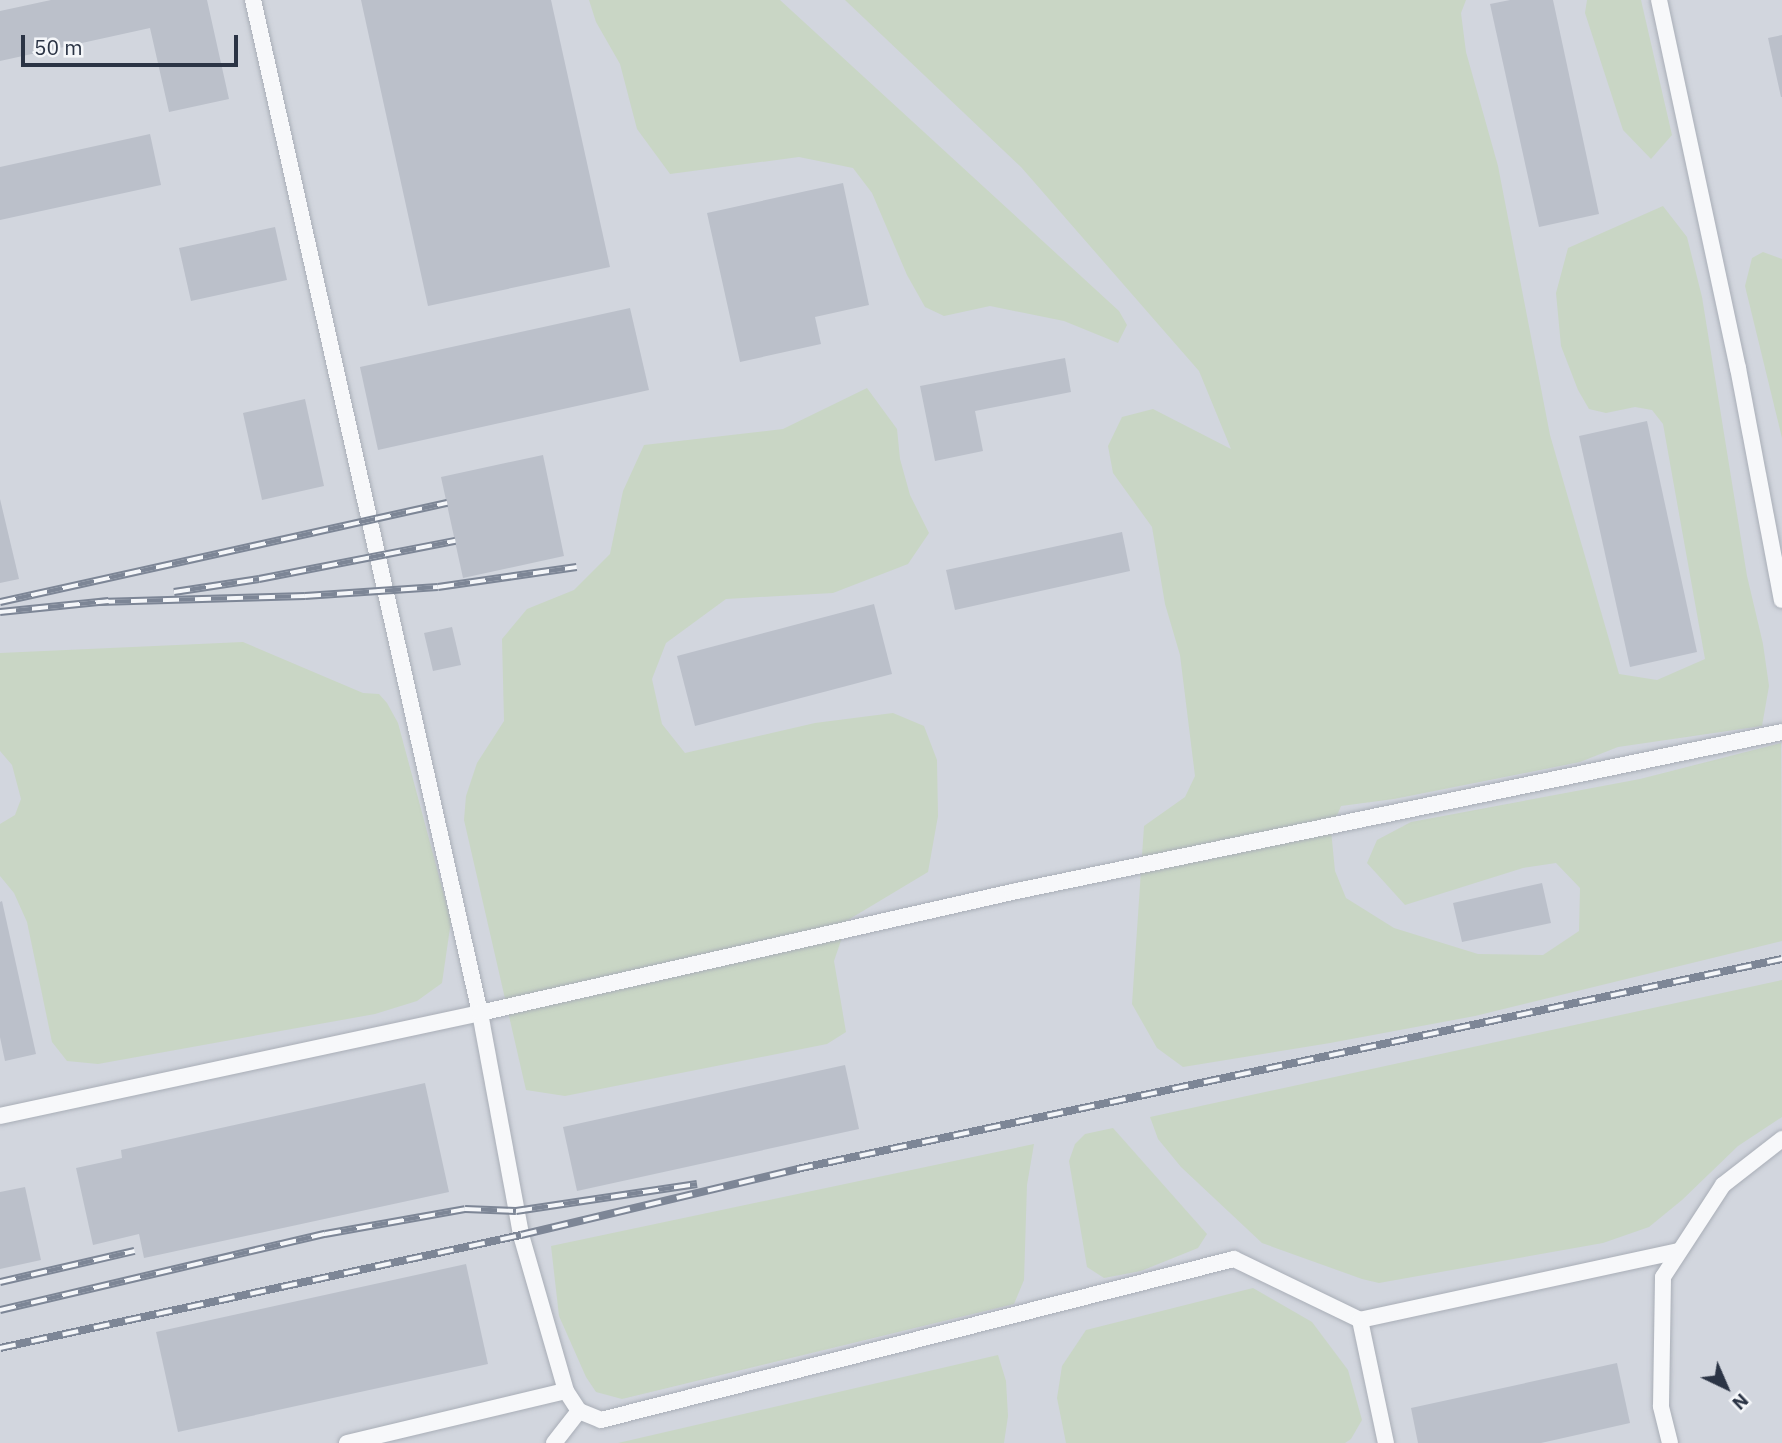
<!DOCTYPE html>
<html>
<head>
<meta charset="utf-8">
<style>
	body { margin:0 }
	#map { position:relative; width:1782px; height:1443px; overflow:hidden; background:#e4e7ec; font-family:"IBM Plex Sans",sans-serif }
	div>[style] { position:absolute }
	.built>* { inset:0; background:#d2d6de }
	.green>* { inset:0; background:#c9d6c5 }
	.building>* { inset:0; background:#bbc0ca }
	.roads { filter:drop-shadow(0 0 2px #a9aeb7) drop-shadow(0 0 2px #a9aeb7) }
	.lane>* { height:16px; margin:-8px; padding:0 8px; transform-origin:8px; border-radius:8px; background:#f7f8fa }
	.rail>* { height:8px; margin-top:-4px; transform-origin:0; background:repeating-linear-gradient(90deg,#f4f6f9 0 16px,#7d8696 0 32px); box-sizing:border-box; border-block:2px solid #7d8696 }
	span { translate:-50% -50%; white-space:nowrap; text-align:center; line-height:1.15; -webkit-text-stroke:5px #f4f6f9; paint-order:stroke }
	.north { position:absolute; left:1691px; top:1352px; width:70px; height:70px; -webkit-text-stroke:5px #f4f6f9; paint-order:stroke; rotate:136deg; font-size:19px; font-weight:700; line-height:28px; text-align:center; color:#2b3445 }
	.north::after { content:''; display:block; margin:auto; width:24px; height:32px; background:#2b3445; clip-path:polygon(50% 0,100% 100%,50% 72%,0 100%) }
	.scale { position:absolute; left:21px; top:35px; width:217px; height:32px; box-sizing:border-box; border:4px solid #2b3445; border-top:0; padding-left:9px; font-size:21px; line-height:24px; white-space:nowrap; color:#2b3445; -webkit-text-stroke:5px #f4f6f9; paint-order:stroke }
</style>
</head>
<body>
<div id="map">
	<div class="built">
		<div style="clip-path:polygon(0 0,1782px 0,1782px 1443px,0 1443px)"></div>
	</div>
	<div class="green">
		<div style="clip-path:polygon(589px 0,780px 0,1119px 311px,1127px 325px,1118px 343px,1064px 321px,990px 306px,944px 316px,925px 307px,907px 275px,872px 193px,853px 168px,799px 157px,670px 174px,637px 129px,620px 64px,596px 22px)"></div>
		<div style="clip-path:polygon(845px 0,1466px 0,1461px 13px,1466px 52px,1498px 166px,1550px 435px,1619px 674px,1657px 680px,1705px 659px,1663px 424px,1652px 410px,1635px 407px,1606px 413px,1589px 409px,1578px 390px,1561px 346px,1556px 293px,1568px 248px,1663px 206px,1687px 237px,1702px 297px,1747px 576px,1763px 644px,1769px 686px,1762px 726px,1618px 747px,1580px 762px,1394px 799px,1341px 806px,1331px 830px,1335px 871px,1346px 898px,1394px 928px,1478px 954px,1543px 955px,1579px 931px,1580px 888px,1556px 863px,1523px 868px,1405px 905px,1367px 863px,1377px 840px,1411px 822px,1640px 779px,1781px 743px,1782px 941px,1475px 1016px,1330px 1043px,1183px 1067px,1157px 1048px,1132px 1004px,1144px 826px,1185px 797px,1195px 776px,1180px 655px,1165px 604px,1152px 527px,1113px 473px,1108px 446px,1122px 417px,1153px 409px,1231px 449px,1199px 371px,1021px 167px)"></div>
		<div style="clip-path:polygon(1587px 0,1641px 0,1672px 135px,1651px 159px,1623px 130px,1585px 13px)"></div>
		<div style="clip-path:polygon(1763px 252px,1782px 259px,1782px 438px,1745px 286px,1752px 258px)"></div>
		<div style="clip-path:polygon(867px 388px,897px 429px,900px 459px,910px 495px,929px 533px,908px 564px,833px 593px,726px 599px,666px 643px,652px 679px,662px 724px,685px 753px,815px 723px,893px 713px,924px 726px,937px 760px,938px 816px,928px 872px,848px 920px,834px 961px,846px 1032px,827px 1044px,565px 1096px,526px 1090px,464px 820px,466px 796px,477px 763px,504px 721px,502px 639px,527px 609px,574px 590px,610px 554px,623px 491px,644px 445px,783px 429px)"></div>
		<div style="clip-path:polygon(243px 642px,363px 693px,379px 694px,387px 703px,398px 723px,451px 921px,442px 983px,417px 1001px,375px 1014px,98px 1064px,67px 1061px,52px 1042px,27px 922px,14px 893px,0 876px,0 824px,15px 815px,21px 799px,12px 765px,0 751px,0 653px)"></div>
		<div style="clip-path:polygon(1782px 980px,1782px 1117px,1738px 1146px,1682px 1200px,1649px 1227px,1603px 1243px,1379px 1283px,1362px 1279px,1262px 1243px,1181px 1167px,1158px 1139px,1150px 1117px)"></div>
		<div style="clip-path:polygon(1113px 1128px,1207px 1234px,1198px 1248px,1141px 1271px,1104px 1278px,1087px 1267px,1069px 1161px,1075px 1144px,1085px 1134px)"></div>
		<div style="clip-path:polygon(1034px 1144px,1027px 1185px,1024px 1280px,1014px 1304px,622px 1399px,596px 1392px,586px 1377px,559px 1316px,551px 1246px)"></div>
		<div style="clip-path:polygon(1253px 1288px,1312px 1322px,1348px 1370px,1362px 1420px,1351px 1439px,1345px 1443px,1066px 1443px,1057px 1398px,1062px 1366px,1086px 1330px)"></div>
		<div style="clip-path:polygon(998px 1355px,1006px 1381px,1008px 1416px,1004px 1443px,618px 1443px)"></div>
	</div>
	<div class="building">
		<div style="clip-path:polygon(51px 0,207px 0,229px 99px,169px 112px,150px 28px,0 61px,0 11px)"></div>
		<div style="clip-path:polygon(361px 0,551px 0,610px 267px,428px 306px)"></div>
		<div style="clip-path:polygon(1510px 0,1553px 0,1599px 214px,1539px 227px,1490px 4px)"></div>
		<div style="clip-path:polygon(1782px 35px,1782px 97px,1781px 97px,1768px 38px)"></div>
		<div style="clip-path:polygon(150px 134px,161px 185px,0 220px,0 167px)"></div>
		<div style="clip-path:polygon(843px 183px,869px 305px,815px 317px,821px 344px,740px 362px,707px 213px)"></div>
		<div style="clip-path:polygon(275px 227px,287px 280px,191px 301px,179px 248px)"></div>
		<div style="clip-path:polygon(630px 308px,649px 390px,378px 450px,360px 367px)"></div>
		<div style="clip-path:polygon(1065px 358px,1071px 392px,975px 411px,983px 451px,935px 461px,920px 386px)"></div>
		<div style="clip-path:polygon(305px 399px,324px 486px,262px 500px,243px 413px)"></div>
		<div style="clip-path:polygon(1647px 421px,1697px 652px,1630px 667px,1579px 436px)"></div>
		<div style="clip-path:polygon(543px 455px,564px 556px,463px 578px,441px 477px)"></div>
		<div style="clip-path:polygon(0 499px,19px 579px,0 583px)"></div>
		<div style="clip-path:polygon(1122px 532px,1130px 571px,955px 610px,946px 570px)"></div>
		<div style="clip-path:polygon(874px 604px,892px 674px,695px 726px,677px 656px)"></div>
		<div style="clip-path:polygon(452px 627px,461px 665px,433px 671px,424px 633px)"></div>
		<div style="clip-path:polygon(1542px 883px,1551px 923px,1462px 942px,1453px 903px)"></div>
		<div style="clip-path:polygon(2px 901px,36px 1054px,5px 1061px,0 1037px,0 902px)"></div>
		<div style="clip-path:polygon(845px 1065px,859px 1129px,577px 1191px,563px 1127px)"></div>
		<div style="clip-path:polygon(425px 1083px,449px 1192px,144px 1258px,139px 1234px,93px 1245px,76px 1168px,122px 1158px,121px 1150px)"></div>
		<div style="clip-path:polygon(25px 1187px,41px 1260px,0 1269px,0 1192px)"></div>
		<div style="clip-path:polygon(466px 1264px,488px 1364px,178px 1432px,156px 1332px)"></div>
		<div style="clip-path:polygon(1617px 1363px,1630px 1423px,1541px 1443px,1418px 1443px,1411px 1408px)"></div>
	</div>
	<div class="roads">
		<div class="lane">
			<div style="left:253px;top:0;width:1038px;rotate:77.37deg"></div>
			<div style="left:480px;top:1013px;width:226px;rotate:79.5deg"></div>
			<div style="left:521px;top:1235px;width:162px;rotate:73.9deg"></div>
			<div style="left:566px;top:1391px;width:24px;rotate:57deg"></div>
			<div style="left:579px;top:1411px;width:24px;rotate:22deg"></div>
			<div style="left:601px;top:1420px;width:653px;rotate:-14.27deg"></div>
			<div style="left:1234px;top:1259px;width:140px;rotate:25.8deg"></div>
			<div style="left:1360px;top:1320px;width:126px;rotate:78.1deg"></div>
			<div style="left:1659px;top:0;width:376px;rotate:77.9deg"></div>
			<div style="left:1738px;top:368px;width:236px;rotate:79.3deg"></div>
			<div style="left:0;top:1116px;width:491px;rotate:-12.1deg"></div>
			<div style="left:480px;top:1013px;width:546px;rotate:-12.81deg"></div>
			<div style="left:1012px;top:892px;width:786px;rotate:-11.74deg"></div>
			<div style="left:1360px;top:1320px;width:326px;rotate:-12.2deg"></div>
			<div style="left:347px;top:1443px;width:225px;rotate:-13.4deg"></div>
			<div style="left:554px;top:1443px;width:41px;rotate:-52deg"></div>
			<div style="left:1670px;top:1443px;width:38px;rotate:-104deg"></div>
			<div style="left:1661px;top:1406px;width:129px;rotate:-89.1deg"></div>
			<div style="left:1663px;top:1277px;width:110px;rotate:-56.9deg"></div>
			<div style="left:1723px;top:1185px;width:75px;rotate:-37.9deg"></div>
		</div>
	</div>
	<div class="rail">
		<div style="left:174px;top:592px;width:86px;rotate:-8.7deg"></div>
		<div style="left:259px;top:579px;width:200px;rotate:-11deg"></div>
		<div style="left:0;top:602px;width:458px;rotate:-12.5deg"></div>
		<div style="left:99px;top:602px;width:206px;rotate:-1.7deg"></div>
		<div style="left:305px;top:596px;width:133px;rotate:-3.9deg"></div>
		<div style="left:438px;top:587px;width:140px;rotate:-8.2deg"></div>
		<div style="left:0;top:612px;width:109px;rotate:-5.8deg"></div>
		<div style="left:0;top:1282px;width:138px;rotate:-13deg"></div>
		<div style="left:0;top:1310px;width:334px;rotate:-13.2deg"></div>
		<div style="left:325px;top:1234px;width:142px;rotate:-10.1deg"></div>
		<div style="left:465px;top:1209px;width:51px;rotate:2.2deg"></div>
		<div style="left:516px;top:1211px;width:183px;rotate:-8.5deg"></div>
		<div style="left:0;top:1348px;width:533px;rotate:-12.24deg"></div>
		<div style="left:521px;top:1235px;width:284px;rotate:-13.4deg"></div>
		<div style="left:797px;top:1169px;width:1007px;rotate:-12.04deg"></div>
	</div>
	<div class="north">N</div>
	<div class="scale">50 m</div>
</div>
</body>
</html>
